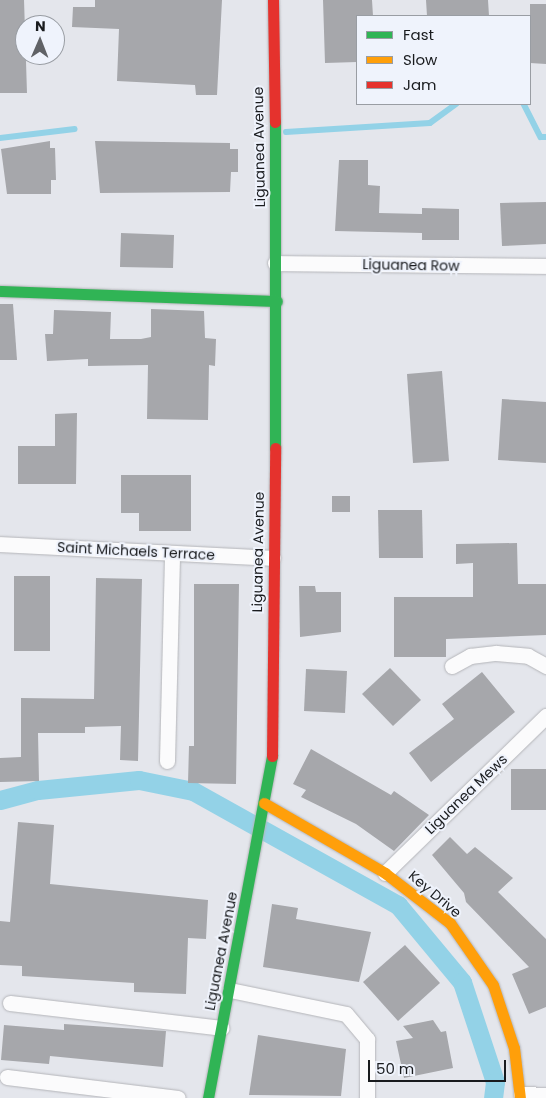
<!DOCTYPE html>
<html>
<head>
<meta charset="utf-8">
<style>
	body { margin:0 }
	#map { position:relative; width:546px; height:1098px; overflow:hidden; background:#e4e6ec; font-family:Poppins,sans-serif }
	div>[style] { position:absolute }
	.stream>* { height:5.5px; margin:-2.75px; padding:0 2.75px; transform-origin:2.75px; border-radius:2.75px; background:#93d2e7 }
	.canal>* { height:19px; margin:-9.5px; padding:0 9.5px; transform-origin:9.5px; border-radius:9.5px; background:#93d2e7 }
	.building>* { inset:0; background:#a6a7ab }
	.roads { filter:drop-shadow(0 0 1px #b4b5b9) drop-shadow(0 0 1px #b4b5b9) }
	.street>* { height:15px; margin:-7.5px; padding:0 7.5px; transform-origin:7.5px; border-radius:7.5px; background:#fbfbfc }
	.fast>* { height:11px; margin:-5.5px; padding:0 5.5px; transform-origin:5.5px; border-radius:5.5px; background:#30b455 }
	.slow>* { height:11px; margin:-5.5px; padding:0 5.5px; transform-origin:5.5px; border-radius:5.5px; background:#ff9f0a }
	.jam>* { height:11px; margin:-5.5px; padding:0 5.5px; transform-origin:5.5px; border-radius:5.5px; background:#e5322d }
	span { translate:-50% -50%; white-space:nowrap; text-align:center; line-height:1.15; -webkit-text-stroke:4px #eff3fc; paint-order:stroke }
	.street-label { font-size:14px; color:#191b1e }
	.legend { position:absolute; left:356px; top:15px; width:175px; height:90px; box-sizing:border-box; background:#eff3fc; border:1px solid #999da3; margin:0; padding:6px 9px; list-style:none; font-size:15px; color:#191b1e }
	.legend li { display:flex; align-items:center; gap:10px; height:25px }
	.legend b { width:25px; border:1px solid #999da3 }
	.north { position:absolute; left:15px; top:15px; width:50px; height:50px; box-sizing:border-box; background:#eff3fc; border:1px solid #999da3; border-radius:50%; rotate:1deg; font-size:14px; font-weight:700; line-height:20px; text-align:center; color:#191b1e }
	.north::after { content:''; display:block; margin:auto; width:18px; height:22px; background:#606266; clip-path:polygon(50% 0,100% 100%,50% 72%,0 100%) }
	.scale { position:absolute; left:368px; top:1060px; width:138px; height:22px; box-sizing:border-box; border:2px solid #191b1e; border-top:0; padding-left:6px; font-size:15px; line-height:18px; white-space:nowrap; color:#191b1e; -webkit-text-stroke:4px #eff3fc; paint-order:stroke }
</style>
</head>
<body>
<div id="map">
	<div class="stream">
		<div style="left:524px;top:104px;width:37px;rotate:63deg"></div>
		<div style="left:541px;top:137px;width:5px"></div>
		<div style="left:286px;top:132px;width:144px;rotate:-3.6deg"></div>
		<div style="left:430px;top:123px;width:32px;rotate:-36deg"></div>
		<div style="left:0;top:138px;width:75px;rotate:-6.9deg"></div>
	</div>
	<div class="canal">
		<div style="left:0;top:800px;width:39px;rotate:-15deg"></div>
		<div style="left:38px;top:790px;width:101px;rotate:-5.7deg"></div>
		<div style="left:139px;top:780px;width:55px;rotate:11.5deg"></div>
		<div style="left:193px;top:791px;width:235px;rotate:29.1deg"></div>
		<div style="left:398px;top:905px;width:100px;rotate:50.3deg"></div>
		<div style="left:462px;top:982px;width:105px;rotate:71.7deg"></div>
		<div style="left:495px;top:1082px;width:16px;rotate:97deg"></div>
	</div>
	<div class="building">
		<div style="clip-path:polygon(0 0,24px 0,27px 93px,0 93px)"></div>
		<div style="clip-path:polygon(95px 0,222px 0,217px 95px,196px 95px,195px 85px,117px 81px,119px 29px,72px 27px,73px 7px,95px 7px)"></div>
		<div style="clip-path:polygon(323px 0,372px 0,373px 16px,357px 16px,357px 62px,325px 63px)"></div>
		<div style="clip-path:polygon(426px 0,488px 0,489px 16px,427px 16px)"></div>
		<div style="clip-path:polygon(530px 4px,546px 4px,546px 64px,530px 63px)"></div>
		<div style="clip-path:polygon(50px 141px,50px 148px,55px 148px,56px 180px,51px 180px,51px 194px,7px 194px,1px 149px)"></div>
		<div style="clip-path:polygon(95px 141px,230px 143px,230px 149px,238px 149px,238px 172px,231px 172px,230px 192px,100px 193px)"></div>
		<div style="clip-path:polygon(339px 160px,368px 160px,368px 185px,380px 186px,379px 213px,422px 214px,422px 208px,459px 209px,459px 240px,422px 240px,422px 233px,335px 231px)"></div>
		<div style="clip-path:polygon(546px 202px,546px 244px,502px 246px,500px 203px)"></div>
		<div style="clip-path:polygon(121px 233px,174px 235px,173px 268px,120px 267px)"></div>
		<div style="clip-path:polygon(0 304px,13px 304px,17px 360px,0 360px)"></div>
		<div style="clip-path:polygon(151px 309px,204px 311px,205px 338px,216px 339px,215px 366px,209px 365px,208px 420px,147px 419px,148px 365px,88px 366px,88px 359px,47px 361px,45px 334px,53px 334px,54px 310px,111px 312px,110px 339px,141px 339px,151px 337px)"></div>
		<div style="clip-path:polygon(442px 371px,449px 461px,413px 463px,407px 374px)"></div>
		<div style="clip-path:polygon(502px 399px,546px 402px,546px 463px,498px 460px)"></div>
		<div style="clip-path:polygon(77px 413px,76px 484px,18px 484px,18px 446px,55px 446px,55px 414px)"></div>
		<div style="clip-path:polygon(121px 475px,191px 475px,191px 531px,139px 531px,139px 513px,121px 513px)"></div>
		<div style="clip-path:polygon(332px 496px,350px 496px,350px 512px,332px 512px)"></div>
		<div style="clip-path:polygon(378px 510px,422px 510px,423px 558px,379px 558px)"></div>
		<div style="clip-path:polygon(517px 543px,518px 584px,546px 584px,546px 635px,446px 639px,446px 657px,394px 657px,394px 597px,473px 597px,473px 563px,456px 564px,456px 544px)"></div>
		<div style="clip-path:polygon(14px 576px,50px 576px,50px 651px,14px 651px)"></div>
		<div style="clip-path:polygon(96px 578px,142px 579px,138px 761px,120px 760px,121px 726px,85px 727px,85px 733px,38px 733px,39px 781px,0 782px,0 758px,21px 757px,21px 698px,94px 699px)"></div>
		<div style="clip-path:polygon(194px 584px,239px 584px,236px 784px,188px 783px,189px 746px,194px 746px)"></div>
		<div style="clip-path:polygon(299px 586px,315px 586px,316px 592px,341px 592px,341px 632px,300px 637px)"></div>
		<div style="clip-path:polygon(390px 668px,421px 700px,393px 726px,362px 694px)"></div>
		<div style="clip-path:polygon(306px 669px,347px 671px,345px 713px,304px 711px)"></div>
		<div style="clip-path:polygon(482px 672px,515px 712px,431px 782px,409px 753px,454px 719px,442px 704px)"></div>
		<div style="clip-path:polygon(311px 749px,391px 795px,394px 791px,429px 815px,394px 851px,356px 824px,301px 797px,306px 790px,293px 784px)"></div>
		<div style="clip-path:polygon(511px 769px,546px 769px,546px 810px,511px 810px)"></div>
		<div style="clip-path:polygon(18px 822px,54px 825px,50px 884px,208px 900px,206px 939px,188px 938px,186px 994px,134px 992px,134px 983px,22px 976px,22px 966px,0 965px,0 921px,10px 922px)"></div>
		<div style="clip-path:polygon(450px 837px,467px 854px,475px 847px,513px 878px,498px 892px,546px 939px,546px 1007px,529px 1014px,512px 974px,529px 967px,466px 902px,464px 893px,432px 855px)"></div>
		<div style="clip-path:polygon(272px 904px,298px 908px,296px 919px,371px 932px,359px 982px,263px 967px)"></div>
		<div style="clip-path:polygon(405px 945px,440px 983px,398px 1021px,363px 982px)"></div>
		<div style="clip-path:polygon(433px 1020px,441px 1032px,446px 1031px,453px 1068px,404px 1078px,396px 1041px,413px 1038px,403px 1026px)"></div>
		<div style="clip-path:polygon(64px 1024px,166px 1031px,163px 1067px,50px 1056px,49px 1064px,1px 1060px,4px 1025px,64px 1030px)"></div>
		<div style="clip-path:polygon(258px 1035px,346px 1049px,341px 1096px,249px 1095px)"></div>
	</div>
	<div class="roads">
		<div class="street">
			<div style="left:275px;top:263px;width:271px;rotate:0.6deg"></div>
			<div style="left:0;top:544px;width:273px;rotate:2.9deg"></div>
			<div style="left:452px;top:666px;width:21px;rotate:-29deg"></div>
			<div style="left:470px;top:656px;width:26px;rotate:-7deg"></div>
			<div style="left:496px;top:653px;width:32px;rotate:5deg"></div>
			<div style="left:528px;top:656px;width:21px;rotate:29deg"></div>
			<div style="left:167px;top:761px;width:207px;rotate:-88.6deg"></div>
			<div style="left:385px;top:873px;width:225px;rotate:-44.3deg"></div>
			<div style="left:230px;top:990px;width:118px;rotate:11.7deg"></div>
			<div style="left:346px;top:1014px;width:33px;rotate:50deg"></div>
			<div style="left:367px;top:1039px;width:59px;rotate:90deg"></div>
			<div style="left:10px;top:1003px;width:213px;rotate:6.7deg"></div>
			<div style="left:7px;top:1077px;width:172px;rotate:7deg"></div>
			<div style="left:521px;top:1094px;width:25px;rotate:2deg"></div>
		</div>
		<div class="fast">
			<div style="left:275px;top:122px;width:326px;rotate:90deg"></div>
			<div style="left:0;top:291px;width:277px;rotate:2.1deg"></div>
			<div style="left:208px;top:1098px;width:348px;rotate:-79.4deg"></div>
		</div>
		<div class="slow">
			<div style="left:264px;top:803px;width:140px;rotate:30deg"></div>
			<div style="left:385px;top:873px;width:82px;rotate:37.6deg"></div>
			<div style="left:450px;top:923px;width:75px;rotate:55.3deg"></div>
			<div style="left:493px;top:985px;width:66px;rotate:71.6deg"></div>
			<div style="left:514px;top:1048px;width:50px;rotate:83.2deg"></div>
		</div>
		<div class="jam">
			<div style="left:273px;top:0;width:122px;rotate:89.1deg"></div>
			<div style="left:272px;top:756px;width:308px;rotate:-89.4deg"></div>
		</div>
	</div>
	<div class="street-label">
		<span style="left:259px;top:147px;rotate:-91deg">Liguanea Avenue</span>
		<span style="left:411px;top:265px;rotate:1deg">Liguanea Row</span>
		<span style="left:136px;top:551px;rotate:3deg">Saint Michaels Terrace</span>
		<span style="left:258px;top:552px;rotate:-89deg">Liguanea Avenue</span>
		<span style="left:466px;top:794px;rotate:-44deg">Liguanea Mews</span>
		<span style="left:435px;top:894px;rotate:40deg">Key Drive</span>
		<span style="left:221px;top:951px;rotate:-79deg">Liguanea Avenue</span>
	</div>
	<ul class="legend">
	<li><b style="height:6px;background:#30b455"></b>Fast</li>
	<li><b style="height:6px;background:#ff9f0a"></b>Slow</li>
	<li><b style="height:6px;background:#e5322d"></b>Jam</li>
	</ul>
	<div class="north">N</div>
	<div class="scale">50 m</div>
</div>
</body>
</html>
